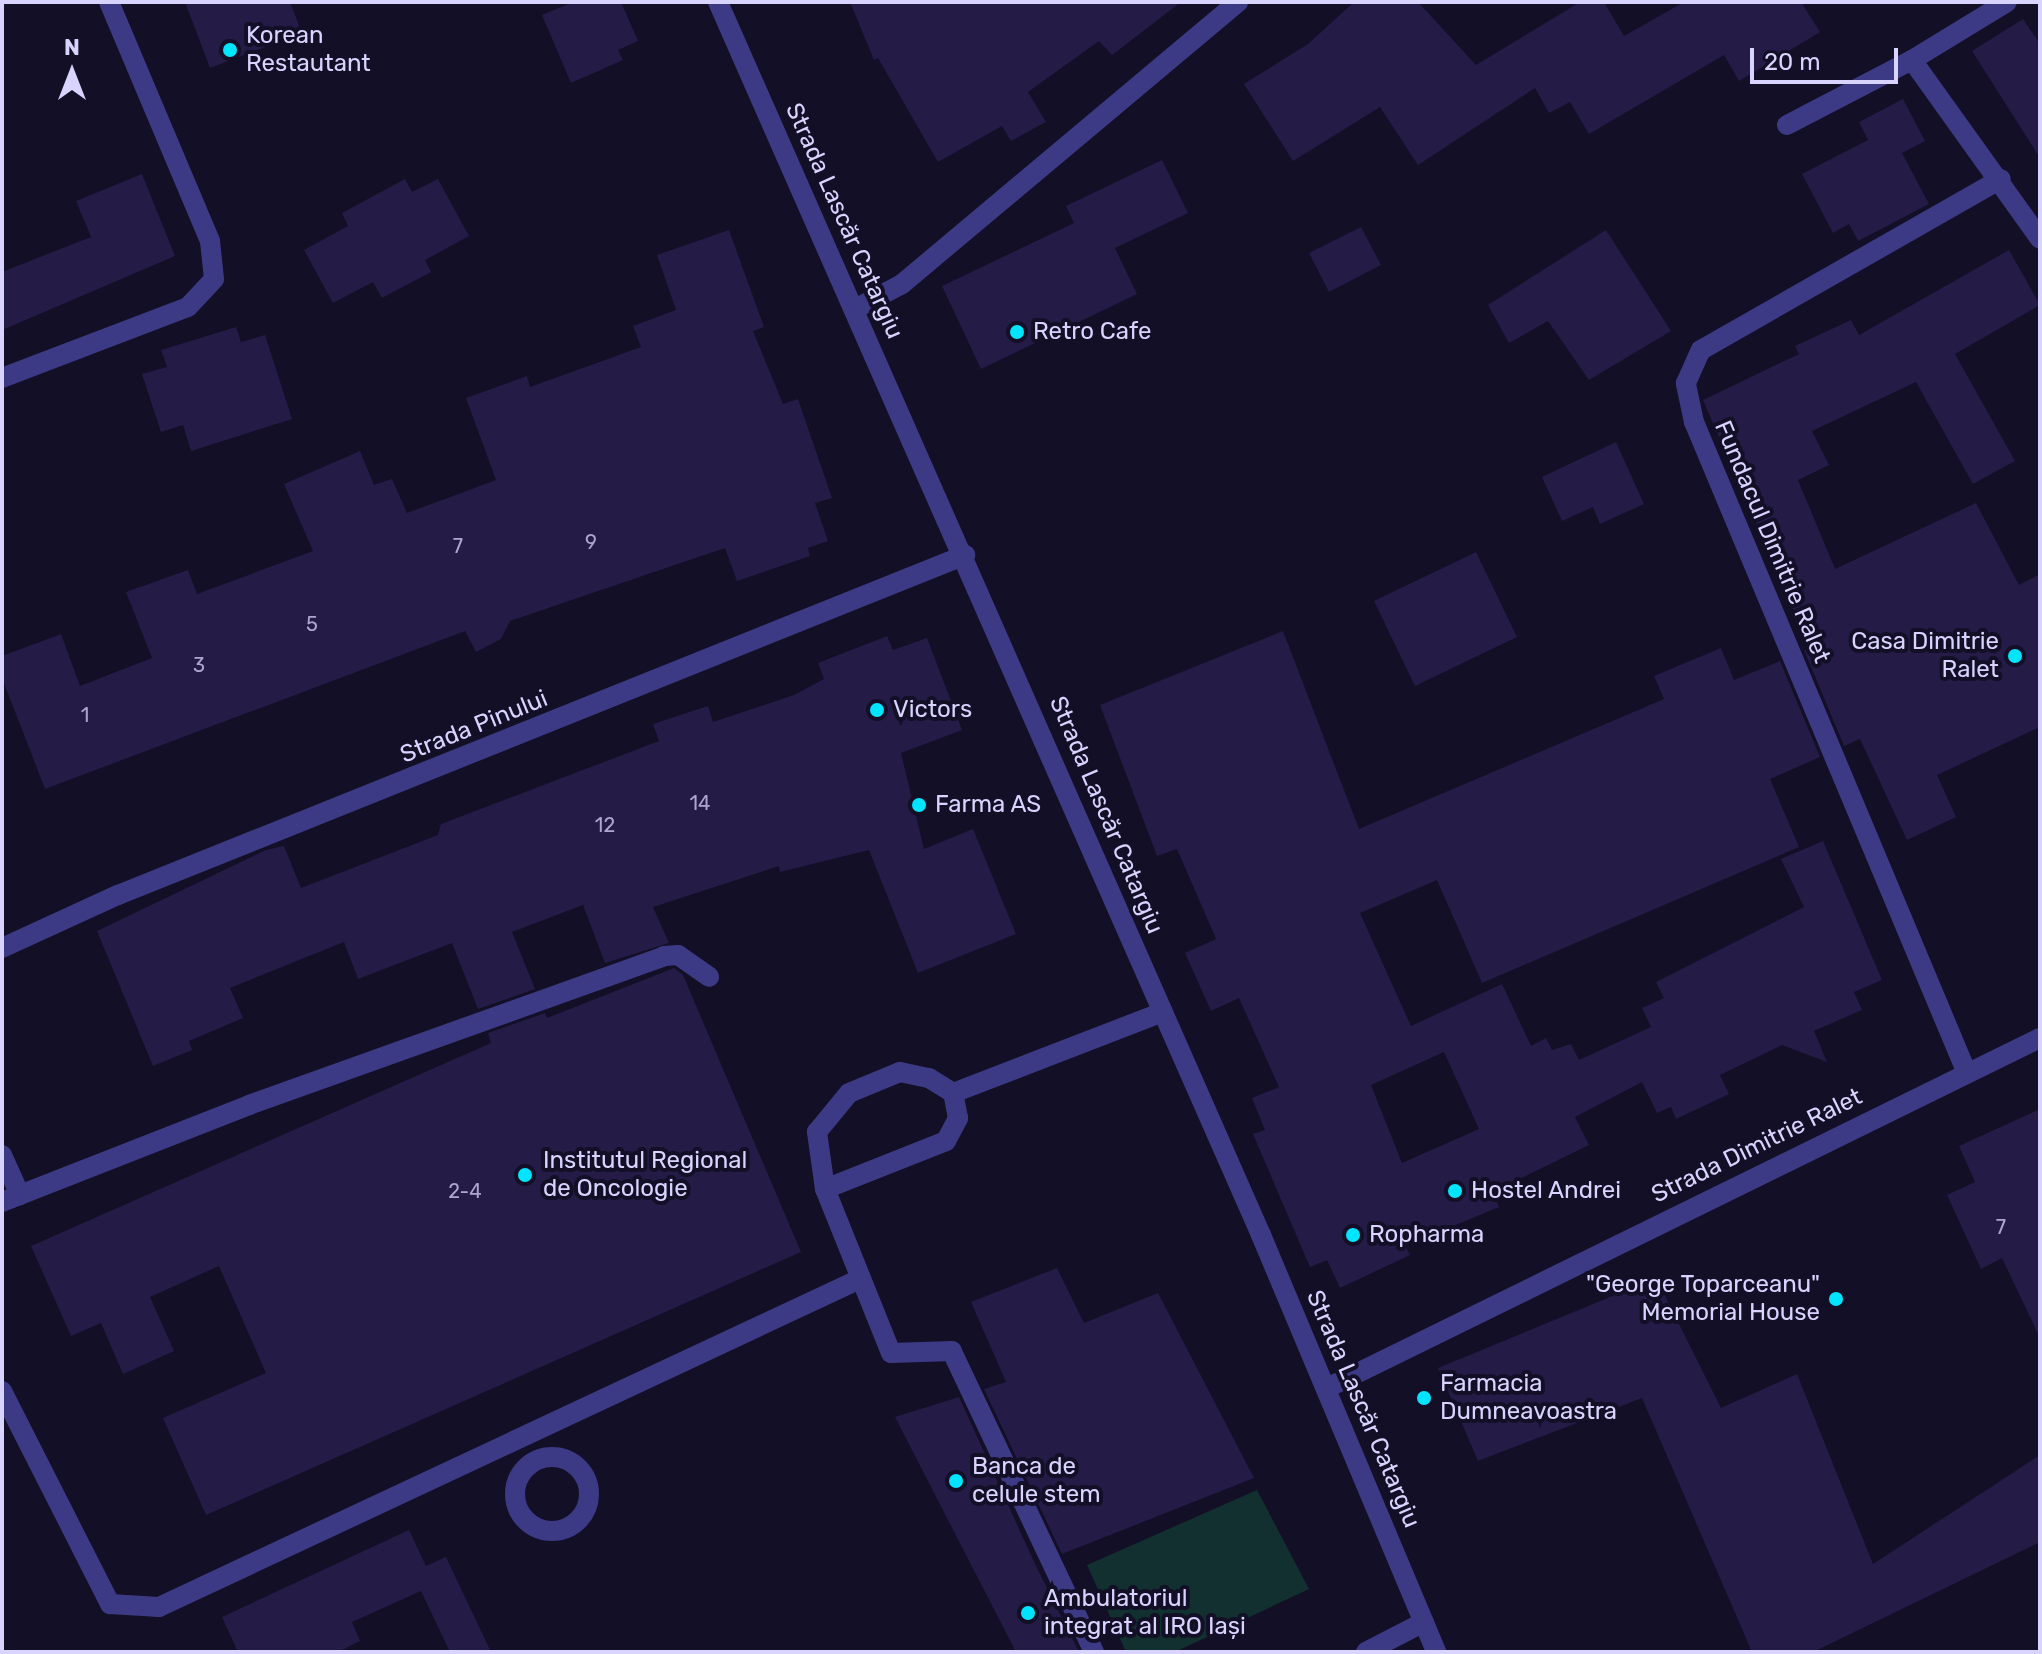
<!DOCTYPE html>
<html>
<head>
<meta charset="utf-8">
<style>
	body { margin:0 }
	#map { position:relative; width:2042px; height:1654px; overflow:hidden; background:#130f26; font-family:Rubik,sans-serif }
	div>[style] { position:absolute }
	.green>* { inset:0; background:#12302f }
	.building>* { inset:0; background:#241b47 }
	.minor>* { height:20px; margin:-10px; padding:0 10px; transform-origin:10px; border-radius:10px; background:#3d3a85 }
	.minor>.ring { margin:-10px; padding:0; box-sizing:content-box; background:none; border:20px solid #3d3a85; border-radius:50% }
	.dots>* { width:22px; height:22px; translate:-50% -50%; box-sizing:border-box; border:4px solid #130f26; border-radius:50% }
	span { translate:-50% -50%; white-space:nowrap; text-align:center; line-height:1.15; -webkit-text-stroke:8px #130f26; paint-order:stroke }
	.number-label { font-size:20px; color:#aca6d1 }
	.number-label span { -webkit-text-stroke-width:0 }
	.poi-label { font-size:24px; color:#d9d4ff }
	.left { translate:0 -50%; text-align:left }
	.right { translate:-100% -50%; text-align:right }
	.street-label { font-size:24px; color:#d9d4ff }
	.frame { position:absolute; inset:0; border:4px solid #d9d4ff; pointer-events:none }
	.north { position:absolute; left:32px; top:32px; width:80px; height:80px; -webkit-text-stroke:6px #130f26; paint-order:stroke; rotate:0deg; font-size:22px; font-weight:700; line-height:32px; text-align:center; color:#d9d4ff }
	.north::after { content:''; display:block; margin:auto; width:28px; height:36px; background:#d9d4ff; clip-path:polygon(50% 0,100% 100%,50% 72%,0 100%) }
	.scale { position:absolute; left:1750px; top:48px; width:148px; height:36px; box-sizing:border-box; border:4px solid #d9d4ff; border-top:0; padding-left:10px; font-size:24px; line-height:28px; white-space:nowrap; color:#d9d4ff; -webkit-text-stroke:6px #130f26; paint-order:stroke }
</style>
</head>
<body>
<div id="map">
	<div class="green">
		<div style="clip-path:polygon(1257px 1490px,1309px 1589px,1175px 1652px,1126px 1652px,1087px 1565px)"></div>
	</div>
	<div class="building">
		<div style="clip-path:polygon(185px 2px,290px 2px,302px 33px,210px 68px)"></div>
		<div style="clip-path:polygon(573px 2px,621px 2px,638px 41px,618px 50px,623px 60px,571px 83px,542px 15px)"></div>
		<div style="clip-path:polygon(850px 2px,1181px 2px,1112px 55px,1099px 41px,1028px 92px,1046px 122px,1011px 141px,1002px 126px,938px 162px,878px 58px,874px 60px)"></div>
		<div style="clip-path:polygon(1354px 2px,1418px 2px,1476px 65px,1580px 2px,1604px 2px,1624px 36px,1684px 2px,1801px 2px,1820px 32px,1739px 81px,1724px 55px,1589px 134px,1570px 102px,1549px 113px,1535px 88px,1418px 165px,1380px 107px,1293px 161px,1244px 84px,1308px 44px)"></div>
		<div style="clip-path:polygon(2023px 19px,2040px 44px,2040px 158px,1972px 51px)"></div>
		<div style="clip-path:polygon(1903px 99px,1925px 141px,1902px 153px,1929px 204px,1858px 241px,1849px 224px,1833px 233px,1802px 174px,1868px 140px,1859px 122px)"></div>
		<div style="clip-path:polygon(1162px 160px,1188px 213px,1115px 248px,1137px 294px,981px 369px,942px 286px,1074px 223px,1066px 206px)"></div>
		<div style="clip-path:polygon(142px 174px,175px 256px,2px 330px,2px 272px,91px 237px,76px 201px)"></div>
		<div style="clip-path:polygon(405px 179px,412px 192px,438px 179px,469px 236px,425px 260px,431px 272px,382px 298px,373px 282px,333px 303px,304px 250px,348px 226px,342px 213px)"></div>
		<div style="clip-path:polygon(1361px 227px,1381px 265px,1329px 292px,1309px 253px)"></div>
		<div style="clip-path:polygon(729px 230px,764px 327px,753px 331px,783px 404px,798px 399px,832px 498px,815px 503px,828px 541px,808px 548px,810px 556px,737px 581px,725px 548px,510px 621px,501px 639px,476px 652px,465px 631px,45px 789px,2px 678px,2px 656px,61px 634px,80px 686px,152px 658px,126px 592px,188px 570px,197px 594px,313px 551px,284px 484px,360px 451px,374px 485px,392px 479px,407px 513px,496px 480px,466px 398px,527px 376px,530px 387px,641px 347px,633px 326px,676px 310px,657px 255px)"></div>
		<div style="clip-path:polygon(1606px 230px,1671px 331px,1589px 380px,1548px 321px,1509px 343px,1488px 305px)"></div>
		<div style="clip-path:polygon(2009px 250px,2040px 305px,1955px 354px,2015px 461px,1973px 484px,1916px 382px,1812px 431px,1829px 465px,1798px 480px,1835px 569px,1976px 503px,2019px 585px,2040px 574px,2040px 727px,1937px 775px,1956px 817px,1907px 840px,1860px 739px,1844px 746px,1804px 650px,1810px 648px,1703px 400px,1799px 354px,1795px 346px,1851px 320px,1859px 335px)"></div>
		<div style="clip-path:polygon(236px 327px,241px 342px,265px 335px,292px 419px,191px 451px,183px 425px,161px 432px,142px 374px,167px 367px,161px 350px)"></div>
		<div style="clip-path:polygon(1616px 442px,1644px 504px,1600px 524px,1593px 507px,1562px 521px,1542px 477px)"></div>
		<div style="clip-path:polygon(1476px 552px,1517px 637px,1415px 686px,1374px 601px)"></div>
		<div style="clip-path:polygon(evenodd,1283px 631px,1359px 829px,1664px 699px,1654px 676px,1721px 648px,1734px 680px,1780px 661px,1820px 757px,1770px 779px,1799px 847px,1482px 983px,1437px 880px,1360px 913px,1411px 1026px,1502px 984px,1531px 1046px,1546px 1038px,1552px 1050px,1571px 1044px,1579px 1060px,1651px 1027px,1642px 1008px,1664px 998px,1656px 982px,1804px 907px,1781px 859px,1823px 841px,1882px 980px,1854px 992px,1862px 1010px,1814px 1031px,1827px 1062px,1782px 1045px,1720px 1075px,1729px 1094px,1676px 1119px,1671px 1107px,1657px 1113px,1642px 1082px,1575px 1117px,1589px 1145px,1493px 1192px,1499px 1207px,1405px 1246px,1410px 1255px,1340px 1288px,1327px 1260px,1310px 1267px,1253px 1134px,1265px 1130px,1252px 1098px,1279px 1087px,1239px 998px,1211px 1011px,1185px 953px,1216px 939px,1177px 849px,1157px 856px,1100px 705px,1283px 631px,1444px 1052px,1479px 1129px,1402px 1163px,1371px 1085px,1444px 1052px)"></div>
		<div style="clip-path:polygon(887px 636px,893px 650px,927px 638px,962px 730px,901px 753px,924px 849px,973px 829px,1016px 934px,918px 973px,869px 850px,780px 872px,779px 866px,653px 907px,669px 943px,605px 963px,583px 905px,512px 932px,535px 989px,478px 1009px,452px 943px,358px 979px,344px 942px,230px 988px,243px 1018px,189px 1041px,192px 1050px,153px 1066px,97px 931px,266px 850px,284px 846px,301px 888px,438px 835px,441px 824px,659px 741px,653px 724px,708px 706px,713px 722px,794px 695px,824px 679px,818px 663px)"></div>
		<div style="clip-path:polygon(674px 968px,683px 975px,801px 1252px,206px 1515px,163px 1418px,266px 1373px,219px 1266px,150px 1297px,174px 1351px,123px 1374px,101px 1323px,71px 1336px,31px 1246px,491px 1043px,488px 1033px,545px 1013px,547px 1018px)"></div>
		<div style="clip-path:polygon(2040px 1109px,2040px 1338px,2002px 1258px,1981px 1269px,1947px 1195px,1975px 1182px,1959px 1146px)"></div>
		<div style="clip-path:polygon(1057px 1268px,1084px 1323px,1158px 1293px,1254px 1478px,1062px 1554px,984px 1389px,1006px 1382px,971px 1302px)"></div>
		<div style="clip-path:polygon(1656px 1278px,1721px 1408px,1797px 1374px,1873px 1564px,2040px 1455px,2040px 1542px,1813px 1652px,1752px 1652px,1642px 1398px,1478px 1461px,1438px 1368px)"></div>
		<div style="clip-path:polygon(959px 1397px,1035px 1564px,1079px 1652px,1016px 1652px,895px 1417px)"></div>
		<div style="clip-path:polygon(409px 1530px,426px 1566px,446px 1557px,491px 1652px,450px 1652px,421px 1591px,352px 1622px,360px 1641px,338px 1652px,238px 1652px,222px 1617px)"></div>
	</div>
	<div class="minor">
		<div style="left:718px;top:2px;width:1347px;rotate:66.23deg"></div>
		<div style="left:1261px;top:1235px;width:452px;rotate:67.2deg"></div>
		<div style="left:1912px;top:60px;width:220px;rotate:54.4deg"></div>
		<div style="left:1787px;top:125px;width:141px;rotate:-27.5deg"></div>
		<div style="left:1912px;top:60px;width:111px;rotate:-31.4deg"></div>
		<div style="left:855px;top:309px;width:53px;rotate:-28deg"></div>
		<div style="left:902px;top:284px;width:439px;rotate:-40deg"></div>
		<div style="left:2px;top:378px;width:199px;rotate:-20.9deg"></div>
		<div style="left:188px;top:307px;width:38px;rotate:-47deg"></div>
		<div style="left:214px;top:279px;width:38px;rotate:-96deg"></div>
		<div style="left:210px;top:241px;width:259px;rotate:-112.9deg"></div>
		<div style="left:2px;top:948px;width:128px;rotate:-24.6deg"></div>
		<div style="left:118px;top:895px;width:913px;rotate:-21.87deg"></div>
		<div style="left:1966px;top:1071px;width:704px;rotate:-112.74deg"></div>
		<div style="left:1694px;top:422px;width:40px;rotate:-102deg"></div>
		<div style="left:1686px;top:383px;width:36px;rotate:-66deg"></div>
		<div style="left:1701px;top:350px;width:345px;rotate:-29.7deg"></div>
		<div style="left:2px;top:1155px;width:44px;rotate:65.8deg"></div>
		<div style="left:825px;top:1189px;width:130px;rotate:-21.6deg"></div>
		<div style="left:946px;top:1141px;width:26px;rotate:-62deg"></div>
		<div style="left:958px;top:1118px;width:25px;rotate:-101deg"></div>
		<div style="left:2px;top:1202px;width:265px;rotate:-21.4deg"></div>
		<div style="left:249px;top:1105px;width:441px;rotate:-19.7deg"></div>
		<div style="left:664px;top:956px;width:14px;rotate:-4deg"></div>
		<div style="left:678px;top:955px;width:38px;rotate:35deg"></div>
		<div style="left:1327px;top:1388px;width:794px;rotate:-26.15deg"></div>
		<div style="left:2px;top:1391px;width:239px;rotate:63.1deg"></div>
		<div style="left:110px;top:1604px;width:49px;rotate:3.5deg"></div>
		<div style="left:159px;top:1607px;width:774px;rotate:-25.08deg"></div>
		<div class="ring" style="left:515px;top:1457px;width:54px;height:54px"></div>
		<div style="left:1094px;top:1652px;width:333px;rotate:-115.3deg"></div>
		<div style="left:952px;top:1351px;width:61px;rotate:178.1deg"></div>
		<div style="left:891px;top:1353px;width:177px;rotate:-111.9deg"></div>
		<div style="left:825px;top:1189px;width:58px;rotate:-98deg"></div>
		<div style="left:817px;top:1132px;width:50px;rotate:-50.6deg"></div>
		<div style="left:849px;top:1093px;width:55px;rotate:-22.4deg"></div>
		<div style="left:900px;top:1072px;width:30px;rotate:12deg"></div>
		<div style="left:929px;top:1078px;width:28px;rotate:32deg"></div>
		<div style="left:953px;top:1093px;width:225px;rotate:-21.1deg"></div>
		<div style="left:1366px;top:1652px;width:65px;rotate:-27.3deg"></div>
	</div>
	<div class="dots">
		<div style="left:230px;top:50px;background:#00e5ff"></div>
		<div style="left:1017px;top:332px;background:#00e5ff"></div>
		<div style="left:2015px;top:656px;background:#00e5ff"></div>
		<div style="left:877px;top:710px;background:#00e5ff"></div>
		<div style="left:919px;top:805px;background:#00e5ff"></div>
		<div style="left:525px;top:1175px;background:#00e5ff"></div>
		<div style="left:1455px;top:1191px;background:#00e5ff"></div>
		<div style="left:1353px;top:1235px;background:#00e5ff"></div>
		<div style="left:1836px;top:1299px;background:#00e5ff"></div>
		<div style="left:1424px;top:1398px;background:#00e5ff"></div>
		<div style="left:956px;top:1481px;background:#00e5ff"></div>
		<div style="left:1028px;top:1613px;background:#00e5ff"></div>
	</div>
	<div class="number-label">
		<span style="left:591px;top:542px">9</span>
		<span style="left:458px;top:546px">7</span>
		<span style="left:312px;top:624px">5</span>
		<span style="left:199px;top:665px">3</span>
		<span style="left:85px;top:715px">1</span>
		<span style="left:700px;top:803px">14</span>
		<span style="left:605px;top:825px">12</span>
		<span style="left:465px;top:1191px">2-4</span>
		<span style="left:2001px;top:1227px">7</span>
	</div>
	<div class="poi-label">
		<span class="left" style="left:246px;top:50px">Korean<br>Restautant</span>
		<span class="left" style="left:1033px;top:332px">Retro Cafe</span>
		<span class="right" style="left:1999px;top:656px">Casa Dimitrie<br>Ralet</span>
		<span class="left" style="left:893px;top:710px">Victors</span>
		<span class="left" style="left:935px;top:805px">Farma AS</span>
		<span class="left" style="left:543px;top:1175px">Institutul Regional<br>de Oncologie</span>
		<span class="left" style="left:1471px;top:1191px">Hostel Andrei</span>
		<span class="left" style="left:1369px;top:1235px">Ropharma</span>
		<span class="right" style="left:1820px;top:1299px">"George Toparceanu"<br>Memorial House</span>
		<span class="left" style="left:1440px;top:1398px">Farmacia<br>Dumneavoastra</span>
		<span class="left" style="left:972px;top:1481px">Banca de<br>celule stem</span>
		<span class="left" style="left:1044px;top:1613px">Ambulatoriul<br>integrat al IRO Iași</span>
	</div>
	<div class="street-label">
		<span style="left:844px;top:221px;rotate:66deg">Strada Lascăr Catargiu</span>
		<span style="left:1772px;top:542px;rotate:67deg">Fundacul Dimitrie Ralet</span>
		<span style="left:474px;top:727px;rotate:-22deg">Strada Pinului</span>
		<span style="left:1106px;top:815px;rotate:67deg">Strada Lascăr Catargiu</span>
		<span style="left:1757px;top:1146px;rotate:-26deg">Strada Dimitrie Ralet</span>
		<span style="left:1363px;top:1409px;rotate:67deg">Strada Lascăr Catargiu</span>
	</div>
	<div class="frame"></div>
	<div class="north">N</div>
	<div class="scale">20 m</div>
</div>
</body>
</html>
